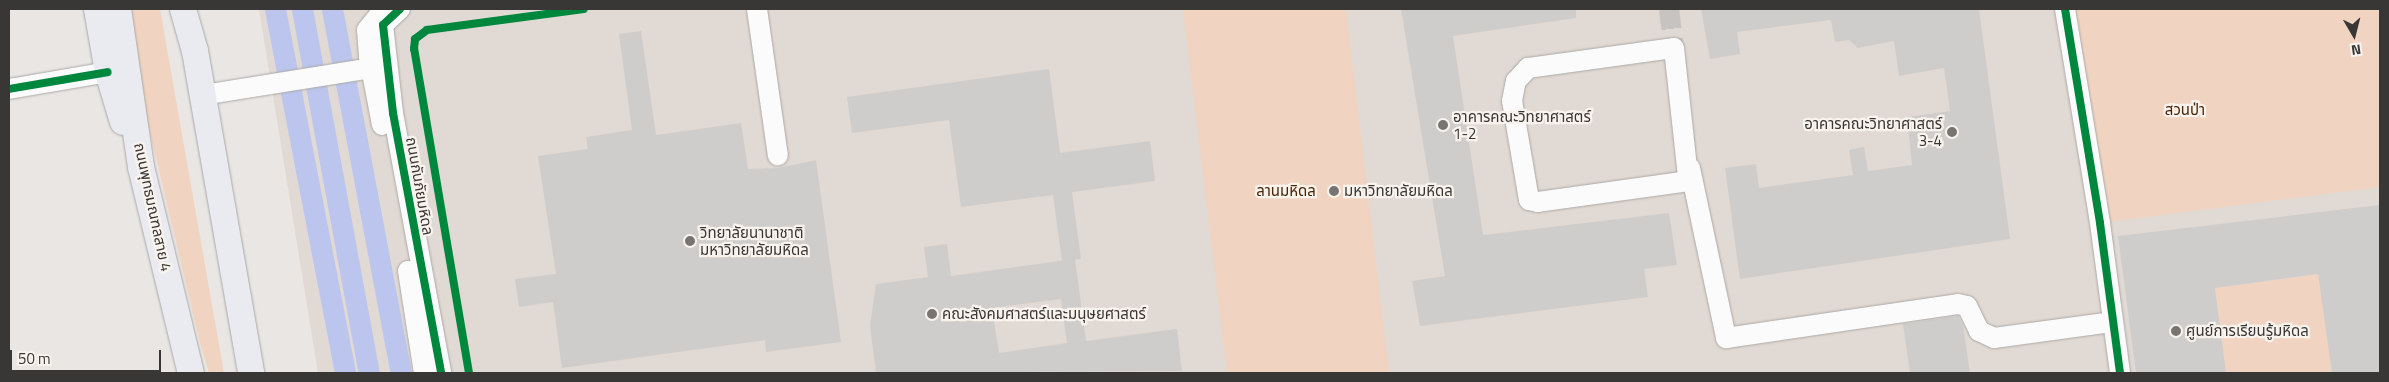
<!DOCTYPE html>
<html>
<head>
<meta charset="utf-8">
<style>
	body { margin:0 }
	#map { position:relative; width:2389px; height:382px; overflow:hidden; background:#e9e6e4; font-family:"Titillium Web","Noto Sans Thai",sans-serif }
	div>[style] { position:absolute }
	.built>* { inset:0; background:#e1d9d3 }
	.green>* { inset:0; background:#f0d4c1 }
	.canal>* { height:21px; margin:-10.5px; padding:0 10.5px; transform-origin:10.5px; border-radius:10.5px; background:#bcc5ed }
	.building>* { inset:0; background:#cfcdcb }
	.minor-tunnel>* { height:20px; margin-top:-10px; transform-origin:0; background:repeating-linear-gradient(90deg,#c6c3c1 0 20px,transparent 0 30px) }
	.roads { filter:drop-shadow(0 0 1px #aba9a7) drop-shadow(0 0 1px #aba9a7) }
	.minor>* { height:20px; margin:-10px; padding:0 10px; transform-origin:10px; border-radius:10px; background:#fcfbfb }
	.major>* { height:26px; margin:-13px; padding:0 13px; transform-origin:13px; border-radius:13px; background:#eaebf1 }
	.cycleway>* { height:8px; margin:-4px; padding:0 4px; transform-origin:4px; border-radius:4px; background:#00873e }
	.dots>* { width:14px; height:14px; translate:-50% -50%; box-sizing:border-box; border:2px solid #f9f3ee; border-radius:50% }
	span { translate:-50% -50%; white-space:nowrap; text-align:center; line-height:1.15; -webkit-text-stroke:4.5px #f9f3ee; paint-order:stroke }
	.park-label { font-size:15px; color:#472404 }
	.poi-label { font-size:15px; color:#393735 }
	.left { translate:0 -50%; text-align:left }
	.right { translate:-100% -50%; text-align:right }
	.street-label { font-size:15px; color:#393735 }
	.frame { position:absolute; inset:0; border:10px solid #393735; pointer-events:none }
	.north { position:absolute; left:2329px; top:10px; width:50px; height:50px; -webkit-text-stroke:4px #f9f3ee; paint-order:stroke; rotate:172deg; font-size:14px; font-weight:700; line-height:20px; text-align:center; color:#393735 }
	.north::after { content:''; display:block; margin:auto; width:18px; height:22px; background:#393735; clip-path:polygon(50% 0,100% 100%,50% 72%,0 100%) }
	.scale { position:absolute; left:10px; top:350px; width:151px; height:22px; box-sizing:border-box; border:2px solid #393735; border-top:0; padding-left:6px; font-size:15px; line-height:18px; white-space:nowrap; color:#393735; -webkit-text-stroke:4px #f9f3ee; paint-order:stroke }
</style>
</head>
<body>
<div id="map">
	<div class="built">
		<div style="clip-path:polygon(259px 9px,2380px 9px,2380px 373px,318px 373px)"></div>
	</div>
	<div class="green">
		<div style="clip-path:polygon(125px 9px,160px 9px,224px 373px,209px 373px,200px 343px,146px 116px)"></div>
		<div style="clip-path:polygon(1183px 9px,1346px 9px,1389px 373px,1227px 373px)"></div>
		<div style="clip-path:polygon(2065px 9px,2380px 9px,2380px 187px,2100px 223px)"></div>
		<div style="clip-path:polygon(2319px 274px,2332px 373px,2226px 373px,2215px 288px)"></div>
	</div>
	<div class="canal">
		<div style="left:275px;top:9px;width:371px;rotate:79.1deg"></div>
		<div style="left:302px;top:9px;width:370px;rotate:79.6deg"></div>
		<div style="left:332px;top:9px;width:370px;rotate:79.3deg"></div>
	</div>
	<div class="building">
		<div style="clip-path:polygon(1401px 9px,1576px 9px,1576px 18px,1453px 36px,1483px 235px,1669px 213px,1677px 265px,1644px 269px,1648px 297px,1420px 326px,1412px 281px,1445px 276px)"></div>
		<div style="clip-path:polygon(1701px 9px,1979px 9px,2010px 239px,1740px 279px,1725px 168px,1756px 164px,1759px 188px,1853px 175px,1849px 150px,1864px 147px,1868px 171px,1912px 165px,1907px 117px,1950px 111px,1944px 68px,1899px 76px,1894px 41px,1858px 48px,1849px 40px,1835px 42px,1831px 20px,1737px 32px,1740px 54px,1710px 59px)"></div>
		<div style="clip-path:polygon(641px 31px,656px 135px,741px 123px,748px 169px,779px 168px,816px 160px,841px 342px,766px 352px,765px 340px,562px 368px,553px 302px,519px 307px,515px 279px,556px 274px,538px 156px,588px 149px,586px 137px,632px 130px,619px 34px)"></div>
		<div style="clip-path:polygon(1049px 69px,1060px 153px,1150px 141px,1155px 181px,1072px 192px,1081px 259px,1062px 261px,1053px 195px,961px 207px,949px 120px,852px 133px,847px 97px)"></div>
		<div style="clip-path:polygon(2380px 205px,2380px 373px,2332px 373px,2318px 274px,2215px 288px,2226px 373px,2136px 373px,2118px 236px)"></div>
		<div style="clip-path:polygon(evenodd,947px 244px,951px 276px,1075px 259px,1086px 341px,1177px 329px,1182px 371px,876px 373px,870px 326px,876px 284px,928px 277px,924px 247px,947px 244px,1061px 299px,1067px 343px,999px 353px,992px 308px,1061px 299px)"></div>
		<div style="clip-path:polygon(1958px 316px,1963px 326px,1970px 373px,1910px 373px,1903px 324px)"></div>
	</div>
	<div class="minor-tunnel">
		<div style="left:1669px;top:9px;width:39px;rotate:83deg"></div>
	</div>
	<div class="roads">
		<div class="minor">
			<div style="left:400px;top:9px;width:23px;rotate:137deg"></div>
			<div style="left:383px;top:25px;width:89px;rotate:83.5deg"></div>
			<div style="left:393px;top:113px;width:264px;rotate:79.5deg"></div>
			<div style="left:757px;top:9px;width:148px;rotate:81.9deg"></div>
			<div style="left:2065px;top:9px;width:217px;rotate:80.7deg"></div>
			<div style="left:2100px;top:223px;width:151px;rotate:82.4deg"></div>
			<div style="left:1674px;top:48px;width:129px;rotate:83.8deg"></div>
			<div style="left:1688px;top:176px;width:8px;rotate:135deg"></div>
			<div style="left:1682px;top:182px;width:145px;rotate:172.1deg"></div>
			<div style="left:1538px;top:202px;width:9px;rotate:-167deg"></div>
			<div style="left:1529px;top:200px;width:100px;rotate:-99.7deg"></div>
			<div style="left:1512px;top:101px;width:20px;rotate:-79deg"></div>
			<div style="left:1516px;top:81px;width:18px;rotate:-47deg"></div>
			<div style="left:1528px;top:68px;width:147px;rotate:-7.8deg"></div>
			<div style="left:9px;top:89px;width:100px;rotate:-9.7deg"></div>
			<div style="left:203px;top:95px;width:170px;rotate:-9.1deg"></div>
			<div style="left:382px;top:125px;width:69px;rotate:-100.8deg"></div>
			<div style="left:369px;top:57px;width:27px;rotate:-94deg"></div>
			<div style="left:367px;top:30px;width:27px;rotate:-51deg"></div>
			<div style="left:1690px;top:168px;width:174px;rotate:78deg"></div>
			<div style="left:1726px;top:338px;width:234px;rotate:-8.3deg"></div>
			<div style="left:1958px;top:304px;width:9px;rotate:13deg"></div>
			<div style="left:1967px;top:306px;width:28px;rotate:64deg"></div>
			<div style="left:1979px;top:331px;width:17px;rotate:25deg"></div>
			<div style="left:1994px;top:338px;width:120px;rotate:-7.7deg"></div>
			<div style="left:408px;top:271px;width:103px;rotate:81.1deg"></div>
		</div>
		<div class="major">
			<div style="left:97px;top:9px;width:64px;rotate:80.1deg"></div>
			<div style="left:108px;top:72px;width:52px;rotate:73.3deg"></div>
			<div style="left:118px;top:9px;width:160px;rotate:81.7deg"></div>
			<div style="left:141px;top:167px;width:212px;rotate:76.4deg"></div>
			<div style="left:183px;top:9px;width:44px;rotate:74.1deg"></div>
			<div style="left:195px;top:51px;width:327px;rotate:80.1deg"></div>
		</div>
	</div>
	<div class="cycleway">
		<div style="left:400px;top:9px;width:23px;rotate:137deg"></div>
		<div style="left:383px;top:25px;width:89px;rotate:83.5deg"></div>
		<div style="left:393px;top:113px;width:264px;rotate:79.5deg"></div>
		<div style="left:2065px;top:9px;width:217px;rotate:80.7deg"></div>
		<div style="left:2100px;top:223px;width:151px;rotate:82.4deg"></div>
		<div style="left:9px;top:89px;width:100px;rotate:-9.7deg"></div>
		<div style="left:469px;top:373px;width:329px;rotate:-99.6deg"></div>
		<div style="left:414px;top:49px;width:10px;rotate:-84deg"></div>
		<div style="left:415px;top:39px;width:15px;rotate:-37deg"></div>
		<div style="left:427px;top:30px;width:158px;rotate:-7.6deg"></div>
	</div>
	<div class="dots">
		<div style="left:1443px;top:125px;background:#777472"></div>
		<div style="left:1952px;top:132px;background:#777472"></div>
		<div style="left:1334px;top:191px;background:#777472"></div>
		<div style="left:690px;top:241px;background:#777472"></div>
		<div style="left:932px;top:314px;background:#777472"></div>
		<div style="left:2176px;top:331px;background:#777472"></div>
	</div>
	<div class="park-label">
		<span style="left:2185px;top:110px">สวนป่า</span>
		<span style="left:1286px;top:191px">ลานมหิดล</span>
	</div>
	<div class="poi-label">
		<span class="left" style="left:1453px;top:125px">อาคารคณะวิทยาศาสตร์<br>1-2</span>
		<span class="right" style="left:1942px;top:132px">อาคารคณะวิทยาศาสตร์<br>3-4</span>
		<span class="left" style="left:1344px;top:191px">มหาวิทยาลัยมหิดล</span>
		<span class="left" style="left:700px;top:241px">วิทยาลัยนานาชาติ<br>มหาวิทยาลัยมหิดล</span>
		<span class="left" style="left:942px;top:314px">คณะสังคมศาสตร์และมนุษยศาสตร์</span>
		<span class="left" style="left:2186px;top:331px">ศูนย์การเรียนรู้มหิดล</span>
	</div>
	<div class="street-label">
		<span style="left:420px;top:186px;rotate:80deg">ถนนกันภัยมหิดล</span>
		<span style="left:153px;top:207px;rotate:78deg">ถนนพุทธมณฑลสาย 4</span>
	</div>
	<div class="frame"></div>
	<div class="north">N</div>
	<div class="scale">50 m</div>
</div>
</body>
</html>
